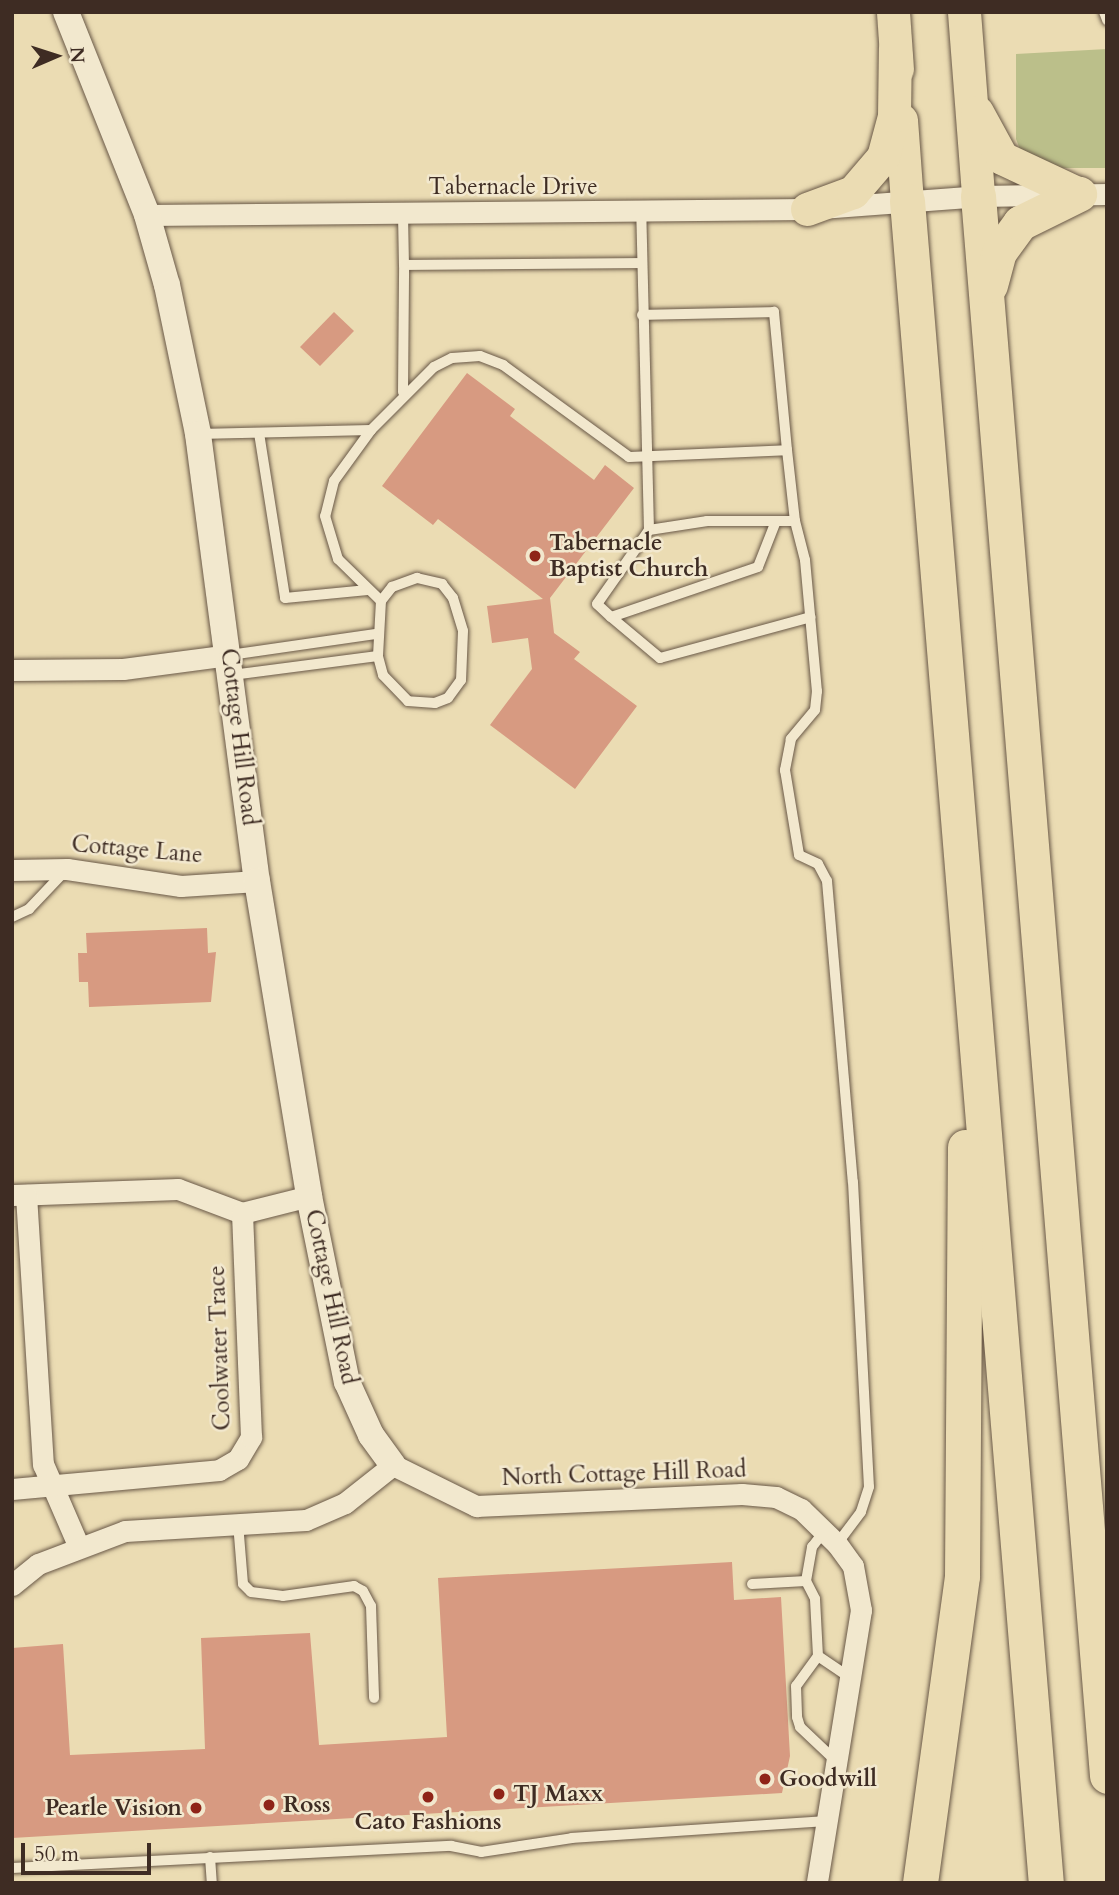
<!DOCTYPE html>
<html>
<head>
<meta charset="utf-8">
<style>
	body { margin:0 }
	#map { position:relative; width:1119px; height:1895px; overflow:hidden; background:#ebdcb3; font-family:Cardo,serif }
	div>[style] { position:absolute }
	.green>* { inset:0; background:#bbbf8a }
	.building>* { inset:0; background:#d79a81 }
	.roads { filter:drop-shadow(0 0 2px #695847) drop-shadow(0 0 2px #695847) }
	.service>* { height:10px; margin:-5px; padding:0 5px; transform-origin:5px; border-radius:5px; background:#f2e8ce }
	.minor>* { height:21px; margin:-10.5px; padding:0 10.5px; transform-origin:10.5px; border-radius:10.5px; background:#f2e8ce }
	.tertiary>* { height:26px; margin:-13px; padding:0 13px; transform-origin:13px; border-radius:13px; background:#f2e8ce }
	.primary>* { height:33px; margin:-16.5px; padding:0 16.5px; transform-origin:16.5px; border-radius:16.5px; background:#ebdcb3 }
	.trunk>* { height:35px; margin:-17.5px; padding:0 17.5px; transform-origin:17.5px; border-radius:17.5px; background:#ebdcb3 }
	.dots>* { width:19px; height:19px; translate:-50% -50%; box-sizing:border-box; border:4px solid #f2e8ce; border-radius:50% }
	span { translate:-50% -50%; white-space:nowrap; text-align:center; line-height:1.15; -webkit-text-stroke:5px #f2e8ce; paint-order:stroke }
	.street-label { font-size:23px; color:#3e2c23 }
	.poi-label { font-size:23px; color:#3e2c23; font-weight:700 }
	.left { translate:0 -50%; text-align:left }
	.right { translate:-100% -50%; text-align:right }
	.frame { position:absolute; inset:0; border:14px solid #3e2c23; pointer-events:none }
	.north { position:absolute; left:21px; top:21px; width:70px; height:70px; -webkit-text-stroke:5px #f2e8ce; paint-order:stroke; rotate:87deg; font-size:19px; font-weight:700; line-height:28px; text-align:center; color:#3e2c23 }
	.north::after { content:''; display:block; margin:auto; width:24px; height:32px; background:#3e2c23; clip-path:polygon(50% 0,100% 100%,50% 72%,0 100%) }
	.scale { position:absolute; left:21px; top:1843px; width:130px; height:32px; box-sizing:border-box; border:4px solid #3e2c23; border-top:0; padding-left:9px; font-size:21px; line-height:24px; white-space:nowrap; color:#3e2c23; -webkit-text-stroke:5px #f2e8ce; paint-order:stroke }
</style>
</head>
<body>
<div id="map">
	<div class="green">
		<div style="clip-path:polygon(1107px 49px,1107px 168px,1062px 168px,1021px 152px,1016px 139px,1016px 54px)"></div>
	</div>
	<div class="building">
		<div style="clip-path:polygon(334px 312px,354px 331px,320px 366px,300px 347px)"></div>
		<div style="clip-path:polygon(467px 373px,515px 409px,510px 416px,594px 480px,605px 465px,634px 488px,550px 598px,554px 633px,580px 652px,574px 659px,637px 706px,575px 789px,490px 725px,532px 669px,528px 638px,492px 643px,487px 606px,543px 599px,438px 519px,433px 525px,382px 486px)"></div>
		<div style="clip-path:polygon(207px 928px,208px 953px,216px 952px,211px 1002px,89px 1007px,88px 982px,79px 982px,78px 953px,87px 953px,86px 933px)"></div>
		<div style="clip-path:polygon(732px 1562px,734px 1600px,781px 1597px,790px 1756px,782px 1793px,12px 1838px,12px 1648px,63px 1644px,70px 1755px,205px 1749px,201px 1638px,310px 1633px,319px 1745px,447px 1737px,438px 1578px)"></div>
	</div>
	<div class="roads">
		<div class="service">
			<div style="left:1104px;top:12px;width:9px;rotate:69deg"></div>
			<div style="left:403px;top:214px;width:51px;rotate:88.9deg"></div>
			<div style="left:403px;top:392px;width:127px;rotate:-89.5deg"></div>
			<div style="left:404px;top:265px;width:237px;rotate:-0.5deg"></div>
			<div style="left:371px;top:430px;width:63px;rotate:126deg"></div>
			<div style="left:334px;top:481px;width:36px;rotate:104deg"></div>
			<div style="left:325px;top:516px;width:45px;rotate:73.2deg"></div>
			<div style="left:338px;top:559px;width:60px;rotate:44.3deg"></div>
			<div style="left:259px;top:433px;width:167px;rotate:81deg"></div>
			<div style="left:285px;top:598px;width:83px;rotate:-5.5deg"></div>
			<div style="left:198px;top:434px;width:173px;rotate:-1.3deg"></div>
			<div style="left:371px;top:430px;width:89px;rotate:-45deg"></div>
			<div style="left:434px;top:367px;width:20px;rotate:-27deg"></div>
			<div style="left:452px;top:358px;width:28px;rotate:-4deg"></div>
			<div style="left:480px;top:356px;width:25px;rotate:21deg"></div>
			<div style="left:503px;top:365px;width:156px;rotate:36.1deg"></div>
			<div style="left:629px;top:457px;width:158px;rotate:-2.5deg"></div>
			<div style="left:787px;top:450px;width:139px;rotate:-95.4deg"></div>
			<div style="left:774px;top:312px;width:132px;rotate:178.7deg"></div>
			<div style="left:787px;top:450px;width:71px;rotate:83.6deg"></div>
			<div style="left:776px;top:521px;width:49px;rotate:111.4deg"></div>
			<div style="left:758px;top:567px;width:155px;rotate:161.2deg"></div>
			<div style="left:611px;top:617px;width:64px;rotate:39.9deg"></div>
			<div style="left:660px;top:658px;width:156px;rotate:-15.2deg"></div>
			<div style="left:649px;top:530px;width:59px;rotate:-8.8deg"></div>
			<div style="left:707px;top:521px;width:88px"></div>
			<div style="left:795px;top:521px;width:40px;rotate:75.6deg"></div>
			<div style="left:805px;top:560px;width:132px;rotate:84.8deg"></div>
			<div style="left:817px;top:691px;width:19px;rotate:96deg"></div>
			<div style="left:815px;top:710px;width:38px;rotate:130deg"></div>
			<div style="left:791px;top:739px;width:32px;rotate:101deg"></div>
			<div style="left:785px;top:770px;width:86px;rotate:80.6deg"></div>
			<div style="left:799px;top:855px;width:21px;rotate:25deg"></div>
			<div style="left:818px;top:864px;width:19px;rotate:62deg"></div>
			<div style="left:827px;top:881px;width:302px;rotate:85.1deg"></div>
			<div style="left:853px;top:1182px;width:305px;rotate:87deg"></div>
			<div style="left:869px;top:1487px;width:26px;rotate:108deg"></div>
			<div style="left:861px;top:1512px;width:40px;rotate:127deg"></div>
			<div style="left:417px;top:578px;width:26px;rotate:13deg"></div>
			<div style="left:442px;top:584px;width:18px;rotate:52deg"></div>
			<div style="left:453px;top:598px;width:34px;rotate:73deg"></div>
			<div style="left:463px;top:631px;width:49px;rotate:92.3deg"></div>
			<div style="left:461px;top:680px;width:22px;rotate:126deg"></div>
			<div style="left:448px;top:698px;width:14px;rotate:159deg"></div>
			<div style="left:435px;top:703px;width:27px;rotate:-176deg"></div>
			<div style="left:408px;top:701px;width:36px;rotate:-134deg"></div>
			<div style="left:383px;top:675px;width:20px;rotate:-105deg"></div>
			<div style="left:378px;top:656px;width:55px;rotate:-86.9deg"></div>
			<div style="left:381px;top:601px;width:18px;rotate:-52deg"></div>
			<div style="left:392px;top:587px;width:27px;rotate:-20deg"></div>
			<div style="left:611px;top:617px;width:19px;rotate:-137deg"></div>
			<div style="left:597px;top:604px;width:90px;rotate:-54.9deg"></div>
			<div style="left:649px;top:530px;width:318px;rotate:-91.4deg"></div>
			<div style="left:230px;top:655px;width:147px;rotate:-8.2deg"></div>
			<div style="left:232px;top:675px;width:147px;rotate:-7.4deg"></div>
			<div style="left:12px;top:917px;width:19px;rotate:-25deg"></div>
			<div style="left:29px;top:909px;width:52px;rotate:-46.5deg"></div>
			<div style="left:238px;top:1523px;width:61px;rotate:85.3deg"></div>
			<div style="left:243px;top:1584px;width:11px;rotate:45deg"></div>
			<div style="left:251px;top:1592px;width:32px;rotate:7deg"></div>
			<div style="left:283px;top:1596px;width:72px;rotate:-8deg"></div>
			<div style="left:354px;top:1586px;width:10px;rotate:29deg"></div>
			<div style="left:363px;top:1591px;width:17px;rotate:62deg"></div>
			<div style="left:371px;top:1606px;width:92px;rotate:88.1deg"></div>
			<div style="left:806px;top:1581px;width:20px;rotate:63deg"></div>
			<div style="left:815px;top:1599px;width:57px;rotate:87deg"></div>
			<div style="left:818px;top:1656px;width:41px;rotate:34.1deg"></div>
			<div style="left:752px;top:1584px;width:54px;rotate:-3.2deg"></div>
			<div style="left:806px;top:1581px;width:35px;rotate:-80deg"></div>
			<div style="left:812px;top:1547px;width:23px;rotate:-52deg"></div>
			<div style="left:818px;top:1656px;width:37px;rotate:126deg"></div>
			<div style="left:796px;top:1686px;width:31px;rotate:88deg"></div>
			<div style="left:797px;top:1717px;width:10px;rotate:73deg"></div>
			<div style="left:800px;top:1727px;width:50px;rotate:43.4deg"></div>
			<div style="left:210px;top:1857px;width:26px;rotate:86deg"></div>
			<div style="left:12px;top:1868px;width:440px;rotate:-2.9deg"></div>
			<div style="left:451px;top:1846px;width:31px;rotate:11deg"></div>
			<div style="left:481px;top:1852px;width:92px;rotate:-8.7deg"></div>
			<div style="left:572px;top:1838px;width:258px;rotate:-3.8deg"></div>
		</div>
		<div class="minor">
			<div style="left:147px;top:215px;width:660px;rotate:-0.52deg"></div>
			<div style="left:807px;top:209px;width:171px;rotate:-4.3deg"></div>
			<div style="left:978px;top:196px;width:129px;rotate:-0.9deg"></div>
			<div style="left:12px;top:670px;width:111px;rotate:-0.5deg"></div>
			<div style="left:123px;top:669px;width:108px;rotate:-7.5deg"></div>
			<div style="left:12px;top:870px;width:55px;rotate:-1deg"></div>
			<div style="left:67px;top:869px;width:115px;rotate:8.5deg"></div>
			<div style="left:181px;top:886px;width:76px;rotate:-3.8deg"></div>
			<div style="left:13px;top:1195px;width:165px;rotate:-2.1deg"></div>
			<div style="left:178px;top:1189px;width:68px;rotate:20.6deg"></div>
			<div style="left:242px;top:1213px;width:69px;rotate:-14.2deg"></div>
			<div style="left:26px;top:1195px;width:270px;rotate:86.4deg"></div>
			<div style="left:43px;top:1464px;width:88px;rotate:66.6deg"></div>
			<div style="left:12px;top:1489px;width:208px;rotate:-5.2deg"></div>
			<div style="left:219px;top:1470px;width:22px;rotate:-30deg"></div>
			<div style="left:238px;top:1459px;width:26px;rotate:-59deg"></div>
			<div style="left:251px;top:1437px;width:224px;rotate:-92.3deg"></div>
			<div style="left:12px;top:1585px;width:33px;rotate:-39deg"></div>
			<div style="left:38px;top:1564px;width:93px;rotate:-20.8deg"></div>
			<div style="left:125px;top:1531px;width:181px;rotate:-3.5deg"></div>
			<div style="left:306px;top:1520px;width:43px;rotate:-23.6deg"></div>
			<div style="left:345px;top:1503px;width:61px;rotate:-38.4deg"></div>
			<div style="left:393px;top:1465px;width:93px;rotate:26.3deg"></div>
			<div style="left:476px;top:1506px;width:266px;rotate:-2.6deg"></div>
			<div style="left:742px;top:1494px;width:34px;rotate:5deg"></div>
			<div style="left:776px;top:1497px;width:28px;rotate:26deg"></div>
			<div style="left:801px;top:1509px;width:50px;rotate:44.2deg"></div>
			<div style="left:837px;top:1544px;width:27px;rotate:54deg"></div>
			<div style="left:853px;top:1566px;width:45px;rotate:79.7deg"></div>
			<div style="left:861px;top:1610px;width:277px;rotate:99.2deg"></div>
		</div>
		<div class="tertiary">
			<div style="left:66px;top:12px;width:219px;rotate:68.2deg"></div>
			<div style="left:147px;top:215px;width:73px;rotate:74.1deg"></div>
			<div style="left:167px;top:285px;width:152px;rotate:78.2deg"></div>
			<div style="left:198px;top:434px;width:451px;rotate:82.5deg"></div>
			<div style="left:257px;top:881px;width:319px;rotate:80.6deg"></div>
			<div style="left:309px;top:1196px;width:190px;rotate:78.5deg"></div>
			<div style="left:347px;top:1382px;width:58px;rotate:65.6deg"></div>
			<div style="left:371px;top:1435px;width:37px;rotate:54deg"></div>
		</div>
		<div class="primary">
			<div style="left:893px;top:12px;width:57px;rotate:86deg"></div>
			<div style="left:964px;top:12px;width:185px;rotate:85.6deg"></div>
			<div style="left:977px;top:112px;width:52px;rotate:61.5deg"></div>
			<div style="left:1002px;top:158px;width:85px;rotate:25.1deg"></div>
			<div style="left:901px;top:120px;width:81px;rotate:85.8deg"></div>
			<div style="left:807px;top:209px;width:49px;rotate:-20.3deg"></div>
			<div style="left:853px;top:192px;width:46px;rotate:-49.4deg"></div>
			<div style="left:883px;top:157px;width:42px;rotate:-75deg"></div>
			<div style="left:894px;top:116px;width:68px;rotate:-89.2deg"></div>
		</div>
		<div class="trunk">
			<div style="left:978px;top:196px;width:1585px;rotate:85.33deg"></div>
			<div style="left:907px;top:201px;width:1688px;rotate:85.28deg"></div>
			<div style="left:990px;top:285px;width:34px;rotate:-75deg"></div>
			<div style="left:999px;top:252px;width:36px;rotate:-54deg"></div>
			<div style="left:1020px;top:223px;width:66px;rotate:-26.2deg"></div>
			<div style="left:920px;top:1883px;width:310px;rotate:-82.2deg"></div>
			<div style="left:962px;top:1576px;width:429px;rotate:-89.6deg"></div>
		</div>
	</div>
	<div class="dots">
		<div style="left:535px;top:556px;background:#8f2418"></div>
		<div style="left:765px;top:1779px;background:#8f2418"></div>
		<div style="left:499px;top:1794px;background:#8f2418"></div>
		<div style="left:428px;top:1797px;background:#8f2418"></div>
		<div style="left:269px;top:1805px;background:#8f2418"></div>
		<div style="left:196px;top:1808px;background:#8f2418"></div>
	</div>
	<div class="street-label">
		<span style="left:513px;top:187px">Tabernacle Drive</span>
		<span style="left:239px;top:737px;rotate:83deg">Cottage Hill Road</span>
		<span style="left:137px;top:850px;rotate:5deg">Cottage Lane</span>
		<span style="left:331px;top:1297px;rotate:78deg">Cottage Hill Road</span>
		<span style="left:220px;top:1348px;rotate:-92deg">Coolwater Trace</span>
		<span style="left:624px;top:1474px;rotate:-2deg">North Cottage Hill Road</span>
	</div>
	<div class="poi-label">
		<span class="left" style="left:549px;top:556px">Tabernacle<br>Baptist Church</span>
		<span class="left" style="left:779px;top:1779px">Goodwill</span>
		<span class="left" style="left:513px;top:1794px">TJ Maxx</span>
		<span class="left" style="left:283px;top:1805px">Ross</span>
		<span class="right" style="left:182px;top:1808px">Pearle Vision</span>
		<span style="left:428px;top:1822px">Cato Fashions</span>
	</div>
	<div class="frame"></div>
	<div class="north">N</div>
	<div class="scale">50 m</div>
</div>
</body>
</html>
